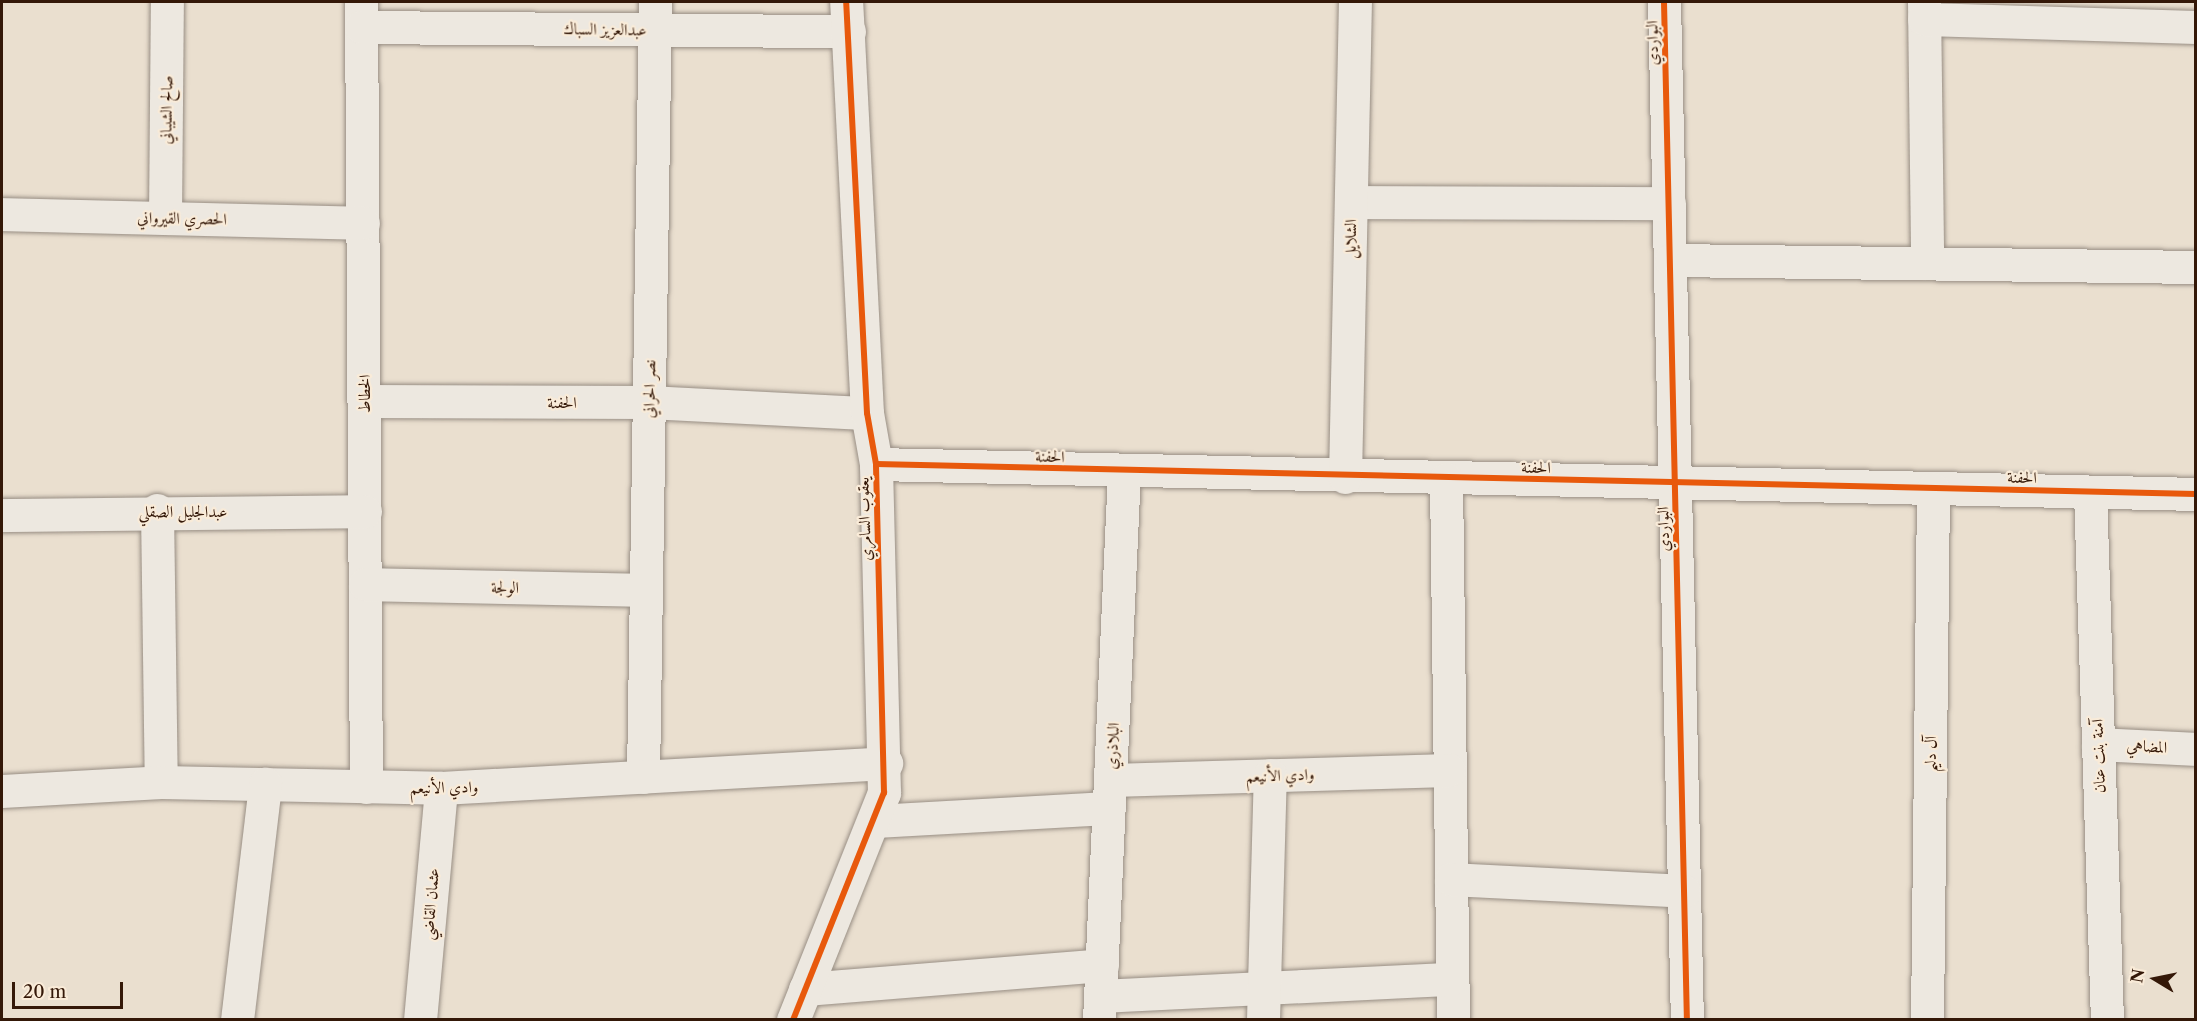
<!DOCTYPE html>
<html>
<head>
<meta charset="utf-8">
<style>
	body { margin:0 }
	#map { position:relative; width:2197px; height:1021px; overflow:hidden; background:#eadfcf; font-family:"Libre Caslon Text",Amiri,serif }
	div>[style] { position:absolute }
	.roads { filter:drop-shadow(0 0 2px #988e84) drop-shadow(0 0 2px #988e84) }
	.minor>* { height:33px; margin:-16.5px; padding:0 16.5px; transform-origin:16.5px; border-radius:16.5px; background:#ede8e0 }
	.cycleway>* { height:6px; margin:-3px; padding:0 3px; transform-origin:3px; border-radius:3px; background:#e8590c }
	span { translate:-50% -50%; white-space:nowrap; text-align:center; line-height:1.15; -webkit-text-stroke:4.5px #f9ebd8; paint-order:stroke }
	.street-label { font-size:16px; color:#341808 }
	.frame { position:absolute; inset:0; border:3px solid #341808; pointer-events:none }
	.north { position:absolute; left:2125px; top:949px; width:60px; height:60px; -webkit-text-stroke:4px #f9ebd8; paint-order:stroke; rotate:280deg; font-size:16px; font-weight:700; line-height:24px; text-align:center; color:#341808 }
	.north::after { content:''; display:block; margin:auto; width:21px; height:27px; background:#341808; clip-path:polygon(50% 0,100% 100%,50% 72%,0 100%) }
	.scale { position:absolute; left:12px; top:982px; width:111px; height:27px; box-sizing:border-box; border:3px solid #341808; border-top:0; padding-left:8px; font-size:18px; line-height:21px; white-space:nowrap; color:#341808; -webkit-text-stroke:4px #f9ebd8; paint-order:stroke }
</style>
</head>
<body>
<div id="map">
	<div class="roads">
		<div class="minor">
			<div style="left:361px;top:2px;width:785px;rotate:89.64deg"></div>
			<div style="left:1664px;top:2px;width:1018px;rotate:88.71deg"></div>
			<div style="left:1924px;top:2px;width:261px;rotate:89.3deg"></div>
			<div style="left:1924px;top:19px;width:272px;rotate:1.7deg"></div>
			<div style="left:361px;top:27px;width:488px;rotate:0.5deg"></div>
			<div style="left:1351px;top:202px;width:318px;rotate:0.2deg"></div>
			<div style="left:2px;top:214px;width:361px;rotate:1.4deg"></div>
			<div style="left:165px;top:218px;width:216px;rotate:-89.5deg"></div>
			<div style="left:1671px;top:260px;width:525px;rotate:0.76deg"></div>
			<div style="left:364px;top:401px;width:284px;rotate:0.2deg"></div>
			<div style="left:648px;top:402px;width:219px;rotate:2.9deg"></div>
			<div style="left:876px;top:464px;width:1320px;rotate:1.3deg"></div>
			<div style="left:1345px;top:477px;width:475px;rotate:-88.8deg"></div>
			<div style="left:1446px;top:479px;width:541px;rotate:89.26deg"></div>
			<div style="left:2090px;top:492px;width:528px;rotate:88.16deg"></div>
			<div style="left:157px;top:510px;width:272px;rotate:89.2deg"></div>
			<div style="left:2px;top:515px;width:363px;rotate:-0.6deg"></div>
			<div style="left:365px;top:584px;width:280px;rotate:1.2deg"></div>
			<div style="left:2098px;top:744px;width:98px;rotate:2.9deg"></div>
			<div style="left:643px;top:777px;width:775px;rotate:-89.11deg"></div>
			<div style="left:1111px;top:780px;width:338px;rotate:-1.7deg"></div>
			<div style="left:2px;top:791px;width:159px;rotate:-3.2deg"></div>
			<div style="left:161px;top:782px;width:280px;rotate:1.2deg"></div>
			<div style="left:441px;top:788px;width:446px;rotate:-3.2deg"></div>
			<div style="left:874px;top:821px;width:235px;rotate:-3.2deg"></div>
			<div style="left:1451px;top:879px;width:233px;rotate:2.9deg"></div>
			<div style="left:805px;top:989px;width:298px;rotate:-4.6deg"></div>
			<div style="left:1100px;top:996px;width:352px;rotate:-2.8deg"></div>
			<div style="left:237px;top:1020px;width:238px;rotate:-83.2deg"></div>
			<div style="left:420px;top:1020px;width:233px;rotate:-84.8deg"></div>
			<div style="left:793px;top:1020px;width:245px;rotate:-68.2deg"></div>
			<div style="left:884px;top:793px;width:329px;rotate:-91.4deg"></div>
			<div style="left:876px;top:464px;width:52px;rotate:-100deg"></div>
			<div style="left:867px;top:413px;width:412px;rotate:-92.9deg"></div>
			<div style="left:1099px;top:1020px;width:549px;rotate:-87.39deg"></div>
			<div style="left:1263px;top:1020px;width:245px;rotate:-88.4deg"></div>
			<div style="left:1927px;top:1020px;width:531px;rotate:-89.35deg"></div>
		</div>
	</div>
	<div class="cycleway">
		<div style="left:1664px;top:2px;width:1018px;rotate:88.71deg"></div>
		<div style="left:876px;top:464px;width:1320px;rotate:1.3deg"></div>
		<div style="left:793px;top:1020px;width:245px;rotate:-68.2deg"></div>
		<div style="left:884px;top:793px;width:329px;rotate:-91.4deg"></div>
		<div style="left:876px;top:464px;width:52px;rotate:-100deg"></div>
		<div style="left:867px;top:413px;width:412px;rotate:-92.9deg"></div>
	</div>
	<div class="street-label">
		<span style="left:605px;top:29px;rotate:1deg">عبدالعزيز السباك</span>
		<span style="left:1652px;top:43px;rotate:-91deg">البواردي</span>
		<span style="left:166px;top:110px;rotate:-89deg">صالح الشيباني</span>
		<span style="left:182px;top:218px;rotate:1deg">الحصري القيرواني</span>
		<span style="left:1350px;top:239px;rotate:-89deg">الشلايل</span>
		<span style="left:649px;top:389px;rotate:-89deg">نصر الحراني</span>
		<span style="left:364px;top:394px;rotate:-90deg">الخطاط</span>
		<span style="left:562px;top:402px">الحفنة</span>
		<span style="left:1050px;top:456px;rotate:2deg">الحفنة</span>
		<span style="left:1536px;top:467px;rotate:1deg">الحفنة</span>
		<span style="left:2022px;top:477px;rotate:1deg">الحفنة</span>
		<span style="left:183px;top:511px">عبدالجليل الصقلي</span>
		<span style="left:864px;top:519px;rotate:-92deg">يعقوب السامري</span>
		<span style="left:1663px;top:529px;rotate:-91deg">البواردي</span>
		<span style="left:505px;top:587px;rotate:1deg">الولجة</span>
		<span style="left:1112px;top:746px;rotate:-87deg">البلاذري</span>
		<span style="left:2147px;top:746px;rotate:3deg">المضاهي</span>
		<span style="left:1930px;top:754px;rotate:-89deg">آل دليم</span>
		<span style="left:2098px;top:756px;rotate:-92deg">آمنة بنت عنان</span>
		<span style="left:1280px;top:775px;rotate:-2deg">وادي الأنيعم</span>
		<span style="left:444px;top:787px;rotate:-1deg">وادي الأنيعم</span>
		<span style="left:430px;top:904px;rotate:-85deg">عثمان القاضي</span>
	</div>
	<div class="frame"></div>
	<div class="north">N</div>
	<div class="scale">20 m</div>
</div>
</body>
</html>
